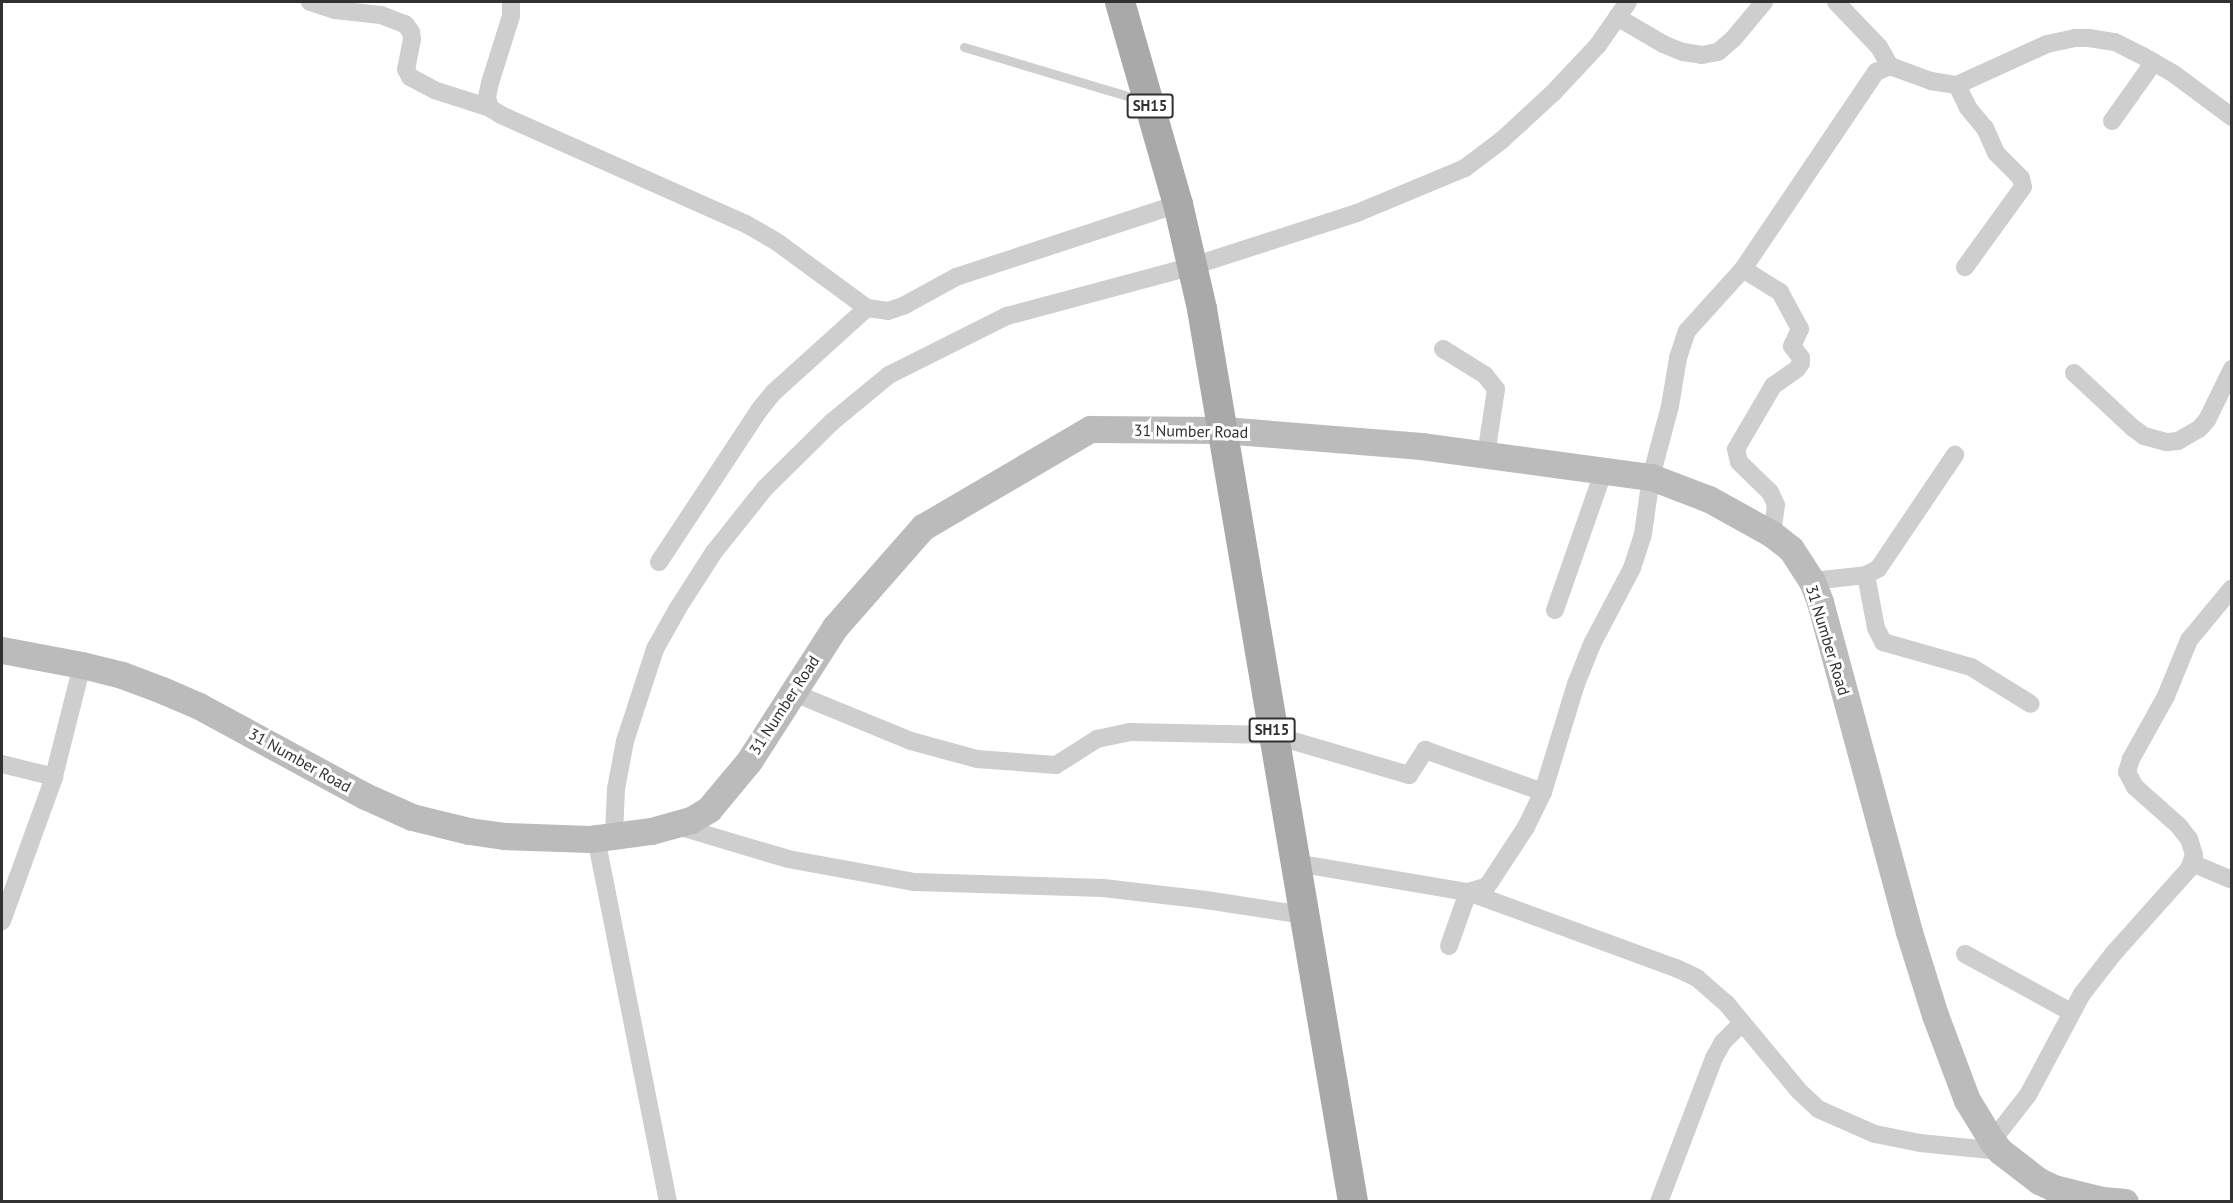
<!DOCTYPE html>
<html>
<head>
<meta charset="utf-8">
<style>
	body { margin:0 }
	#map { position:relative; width:2233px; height:1203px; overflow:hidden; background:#fff; font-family:"PT Sans",sans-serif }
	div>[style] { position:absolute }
	.service>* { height:9px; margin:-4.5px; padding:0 4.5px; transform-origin:4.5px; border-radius:4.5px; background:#cecece }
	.minor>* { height:18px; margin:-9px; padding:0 9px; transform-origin:9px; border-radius:9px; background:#cecece }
	.secondary>* { height:27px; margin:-13.5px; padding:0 13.5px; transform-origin:13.5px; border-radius:13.5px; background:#bbb }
	.primary>* { height:30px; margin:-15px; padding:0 15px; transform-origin:15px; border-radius:15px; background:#a9a9a9 }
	span { translate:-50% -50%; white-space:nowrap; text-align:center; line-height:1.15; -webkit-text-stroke:6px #fff; paint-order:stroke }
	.shield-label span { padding:2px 4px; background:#fff; border:2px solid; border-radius:4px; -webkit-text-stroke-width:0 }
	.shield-label { font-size:15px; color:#313131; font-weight:700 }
	.street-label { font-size:16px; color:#313131 }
	.frame { position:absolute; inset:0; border:3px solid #313131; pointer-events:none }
</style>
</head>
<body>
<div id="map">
	<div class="service">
		<div style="left:964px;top:47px;width:185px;rotate:16.7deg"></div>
	</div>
	<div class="minor">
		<div style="left:310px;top:2px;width:26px;rotate:18deg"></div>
		<div style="left:335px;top:10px;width:46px;rotate:6.2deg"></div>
		<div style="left:381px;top:15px;width:26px;rotate:21deg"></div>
		<div style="left:405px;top:24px;width:10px;rotate:53deg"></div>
		<div style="left:411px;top:32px;width:7px;rotate:82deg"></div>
		<div style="left:412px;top:39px;width:31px;rotate:101deg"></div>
		<div style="left:406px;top:69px;width:9px;rotate:63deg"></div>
		<div style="left:410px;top:77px;width:27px;rotate:28deg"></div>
		<div style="left:434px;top:90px;width:59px;rotate:17.8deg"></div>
		<div style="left:511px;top:2px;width:14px;rotate:90deg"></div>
		<div style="left:511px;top:16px;width:70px;rotate:107.4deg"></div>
		<div style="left:490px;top:83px;width:14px;rotate:102deg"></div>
		<div style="left:487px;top:97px;width:11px;rotate:75deg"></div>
		<div style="left:490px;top:108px;width:13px;rotate:32deg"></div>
		<div style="left:501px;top:115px;width:268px;rotate:24deg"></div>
		<div style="left:746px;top:224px;width:36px;rotate:30deg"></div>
		<div style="left:777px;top:242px;width:112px;rotate:36.3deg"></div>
		<div style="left:867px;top:308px;width:21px;rotate:8deg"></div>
		<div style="left:888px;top:311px;width:18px;rotate:-19deg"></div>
		<div style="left:905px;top:305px;width:58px;rotate:-28.8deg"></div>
		<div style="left:956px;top:277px;width:234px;rotate:-18.2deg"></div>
		<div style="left:1836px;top:2px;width:62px;rotate:46.3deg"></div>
		<div style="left:1879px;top:47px;width:22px;rotate:60deg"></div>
		<div style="left:1617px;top:17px;width:53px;rotate:30.4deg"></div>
		<div style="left:1663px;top:44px;width:22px;rotate:22deg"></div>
		<div style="left:1683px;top:52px;width:19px;rotate:9deg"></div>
		<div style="left:1702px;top:55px;width:16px;rotate:-11deg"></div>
		<div style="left:1718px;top:52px;width:21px;rotate:-41deg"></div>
		<div style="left:1734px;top:38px;width:47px;rotate:-50.2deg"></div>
		<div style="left:1957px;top:85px;width:25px;rotate:64deg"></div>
		<div style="left:1968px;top:108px;width:26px;rotate:50deg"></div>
		<div style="left:1985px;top:128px;width:27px;rotate:66deg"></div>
		<div style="left:1996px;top:153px;width:35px;rotate:45deg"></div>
		<div style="left:2021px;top:178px;width:9px;rotate:77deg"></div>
		<div style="left:2023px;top:187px;width:99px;rotate:125.9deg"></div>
		<div style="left:2112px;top:121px;width:72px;rotate:-54.6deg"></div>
		<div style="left:1743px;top:269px;width:44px;rotate:31.9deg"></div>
		<div style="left:1780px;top:292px;width:42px;rotate:61.6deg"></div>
		<div style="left:1800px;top:329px;width:19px;rotate:115deg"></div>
		<div style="left:1792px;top:346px;width:15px;rotate:53deg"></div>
		<div style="left:1801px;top:358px;width:5px;rotate:90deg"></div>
		<div style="left:1801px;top:363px;width:7px;rotate:124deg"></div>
		<div style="left:1797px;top:369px;width:29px;rotate:145deg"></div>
		<div style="left:1773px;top:386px;width:73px;rotate:120.4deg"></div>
		<div style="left:1736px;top:449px;width:13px;rotate:77deg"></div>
		<div style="left:1739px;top:462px;width:43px;rotate:44.1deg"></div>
		<div style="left:1770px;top:492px;width:14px;rotate:65deg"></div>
		<div style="left:1776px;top:505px;width:29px;rotate:98deg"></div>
		<div style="left:1443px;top:349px;width:49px;rotate:31.8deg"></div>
		<div style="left:1485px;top:375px;width:18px;rotate:52deg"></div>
		<div style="left:1496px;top:389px;width:67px;rotate:98.6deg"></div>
		<div style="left:2074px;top:373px;width:81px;rotate:43deg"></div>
		<div style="left:2133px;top:428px;width:14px;rotate:36deg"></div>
		<div style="left:2144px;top:436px;width:24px;rotate:15deg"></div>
		<div style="left:2167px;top:442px;width:11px;rotate:-5deg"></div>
		<div style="left:2178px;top:441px;width:24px;rotate:-30deg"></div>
		<div style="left:2199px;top:429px;width:12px;rotate:-48deg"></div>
		<div style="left:2207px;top:420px;width:57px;rotate:-63.9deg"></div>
		<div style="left:659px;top:562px;width:183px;rotate:-56.6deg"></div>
		<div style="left:760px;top:409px;width:22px;rotate:-51deg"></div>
		<div style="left:774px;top:392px;width:125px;rotate:-42.1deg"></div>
		<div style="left:1866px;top:575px;width:54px;rotate:79.3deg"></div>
		<div style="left:1876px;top:628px;width:16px;rotate:63deg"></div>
		<div style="left:1883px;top:642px;width:91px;rotate:15.9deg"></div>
		<div style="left:1971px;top:667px;width:70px;rotate:31.7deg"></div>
		<div style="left:1812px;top:581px;width:54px;rotate:-6.3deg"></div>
		<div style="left:1866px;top:575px;width:13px;rotate:-27deg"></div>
		<div style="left:1878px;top:569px;width:138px;rotate:-56deg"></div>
		<div style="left:1555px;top:610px;width:148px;rotate:-70.7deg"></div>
		<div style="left:794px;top:693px;width:126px;rotate:22.3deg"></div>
		<div style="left:911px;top:741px;width:68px;rotate:15.3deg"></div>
		<div style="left:977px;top:759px;width:79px;rotate:4.3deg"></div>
		<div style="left:1056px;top:765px;width:49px;rotate:-32.4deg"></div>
		<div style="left:1097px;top:739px;width:33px;rotate:-12deg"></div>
		<div style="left:1129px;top:732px;width:144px;rotate:1.2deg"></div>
		<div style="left:1273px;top:735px;width:142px;rotate:16.4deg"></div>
		<div style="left:1409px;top:775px;width:30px;rotate:-57deg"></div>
		<div style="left:1425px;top:750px;width:125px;rotate:19.6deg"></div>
		<div style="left:2px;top:764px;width:54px;rotate:14deg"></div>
		<div style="left:674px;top:825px;width:119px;rotate:16.6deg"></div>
		<div style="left:788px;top:859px;width:129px;rotate:10.3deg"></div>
		<div style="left:915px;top:882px;width:188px;rotate:1.8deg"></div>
		<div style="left:1103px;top:888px;width:104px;rotate:6.6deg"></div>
		<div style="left:1206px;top:900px;width:99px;rotate:8.7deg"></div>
		<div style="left:614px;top:836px;width:47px;rotate:-87.6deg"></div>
		<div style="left:616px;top:789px;width:49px;rotate:-79.4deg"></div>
		<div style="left:625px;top:741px;width:97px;rotate:-71.9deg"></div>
		<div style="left:655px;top:649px;width:47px;rotate:-60.7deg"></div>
		<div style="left:678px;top:608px;width:67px;rotate:-57.3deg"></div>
		<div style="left:714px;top:552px;width:82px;rotate:-51.4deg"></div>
		<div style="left:765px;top:488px;width:94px;rotate:-44.6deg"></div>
		<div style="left:832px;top:422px;width:74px;rotate:-39.5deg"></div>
		<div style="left:889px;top:375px;width:132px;rotate:-26.6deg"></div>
		<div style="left:1007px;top:316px;width:193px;rotate:-15deg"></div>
		<div style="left:1193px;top:266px;width:172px;rotate:-17.9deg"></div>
		<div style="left:1357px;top:213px;width:117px;rotate:-22.6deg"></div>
		<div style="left:1465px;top:168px;width:46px;rotate:-37.1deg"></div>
		<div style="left:1502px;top:140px;width:69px;rotate:-42.7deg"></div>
		<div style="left:1553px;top:93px;width:66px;rotate:-46.8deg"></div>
		<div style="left:1598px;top:45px;width:52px;rotate:-55.1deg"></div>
		<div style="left:596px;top:838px;width:371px;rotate:78.8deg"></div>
		<div style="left:1296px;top:863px;width:174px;rotate:9.6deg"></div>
		<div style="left:1468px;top:892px;width:221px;rotate:20.1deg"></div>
		<div style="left:1676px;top:968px;width:23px;rotate:25deg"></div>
		<div style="left:1697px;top:978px;width:38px;rotate:41deg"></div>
		<div style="left:1726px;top:1003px;width:114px;rotate:50.3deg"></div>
		<div style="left:1799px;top:1091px;width:26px;rotate:43deg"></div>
		<div style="left:1818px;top:1109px;width:62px;rotate:23.7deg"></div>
		<div style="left:1875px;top:1134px;width:46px;rotate:11.3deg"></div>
		<div style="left:1920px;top:1143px;width:80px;rotate:5.7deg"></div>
		<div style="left:2192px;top:863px;width:43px;rotate:23deg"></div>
		<div style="left:2px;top:921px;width:150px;rotate:-70.1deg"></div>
		<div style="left:53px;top:780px;width:119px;rotate:-75.8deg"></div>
		<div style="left:1449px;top:946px;width:57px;rotate:-70.6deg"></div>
		<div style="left:1468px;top:892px;width:19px;rotate:-16deg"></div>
		<div style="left:1486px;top:887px;width:6px;rotate:-51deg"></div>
		<div style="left:1490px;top:882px;width:66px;rotate:-56.8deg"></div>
		<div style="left:1526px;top:827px;width:39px;rotate:-64deg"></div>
		<div style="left:1543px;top:792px;width:113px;rotate:-73deg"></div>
		<div style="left:1576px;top:684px;width:43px;rotate:-68.2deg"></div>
		<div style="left:1592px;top:644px;width:86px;rotate:-62.2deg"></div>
		<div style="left:1632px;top:568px;width:36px;rotate:-72deg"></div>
		<div style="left:1643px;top:534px;width:58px;rotate:-82deg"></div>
		<div style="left:1651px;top:477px;width:73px;rotate:-75deg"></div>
		<div style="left:1670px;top:406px;width:49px;rotate:-80.5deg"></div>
		<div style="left:1678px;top:358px;width:28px;rotate:-72deg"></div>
		<div style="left:1687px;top:331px;width:84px;rotate:-47.9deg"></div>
		<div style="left:1743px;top:269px;width:238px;rotate:-56deg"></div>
		<div style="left:1876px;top:72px;width:15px;rotate:-23deg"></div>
		<div style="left:1890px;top:66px;width:44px;rotate:20.1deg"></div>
		<div style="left:1931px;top:81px;width:26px;rotate:9deg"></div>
		<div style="left:1957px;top:85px;width:99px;rotate:-24.5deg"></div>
		<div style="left:2047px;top:44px;width:29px;rotate:-12deg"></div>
		<div style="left:2075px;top:38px;width:14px"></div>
		<div style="left:2089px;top:38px;width:26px;rotate:9deg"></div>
		<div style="left:2115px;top:42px;width:31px;rotate:27deg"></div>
		<div style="left:2143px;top:56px;width:36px;rotate:30deg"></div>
		<div style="left:2174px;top:74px;width:72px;rotate:36.6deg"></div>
		<div style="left:1965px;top:954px;width:121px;rotate:28.7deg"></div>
		<div style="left:1992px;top:1141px;width:58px;rotate:-52deg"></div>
		<div style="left:2028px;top:1095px;width:115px;rotate:-61.9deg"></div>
		<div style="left:2082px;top:994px;width:51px;rotate:-52.2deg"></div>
		<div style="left:2113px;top:954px;width:114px;rotate:-48.2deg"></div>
		<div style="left:2189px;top:869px;width:15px;rotate:-70deg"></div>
		<div style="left:2194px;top:855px;width:17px;rotate:-107deg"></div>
		<div style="left:2189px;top:839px;width:16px;rotate:-128deg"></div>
		<div style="left:2179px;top:826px;width:59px;rotate:-138.4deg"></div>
		<div style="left:2135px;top:787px;width:17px;rotate:-118deg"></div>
		<div style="left:2127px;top:772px;width:14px;rotate:-73deg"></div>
		<div style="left:2131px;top:759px;width:72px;rotate:-60.9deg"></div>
		<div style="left:2166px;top:696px;width:61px;rotate:-67.7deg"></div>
		<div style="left:2189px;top:640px;width:67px;rotate:-50.4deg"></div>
		<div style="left:1659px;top:1202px;width:154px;rotate:-69.1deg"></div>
		<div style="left:1714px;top:1058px;width:18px;rotate:-61deg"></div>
		<div style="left:1723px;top:1042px;width:27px;rotate:-45deg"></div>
	</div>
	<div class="secondary">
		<div style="left:2px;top:650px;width:81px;rotate:10.6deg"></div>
		<div style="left:82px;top:665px;width:41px;rotate:14deg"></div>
		<div style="left:122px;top:675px;width:43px;rotate:20.6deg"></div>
		<div style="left:162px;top:690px;width:40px;rotate:23.4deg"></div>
		<div style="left:199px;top:706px;width:189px;rotate:28.5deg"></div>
		<div style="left:365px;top:796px;width:51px;rotate:24.1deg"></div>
		<div style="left:412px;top:817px;width:59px;rotate:13.8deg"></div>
		<div style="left:469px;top:831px;width:35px;rotate:8deg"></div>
		<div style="left:504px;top:836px;width:86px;rotate:2deg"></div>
		<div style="left:590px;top:839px;width:62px;rotate:-7.5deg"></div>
		<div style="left:651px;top:831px;width:41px;rotate:-15.4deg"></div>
		<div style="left:691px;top:820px;width:21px;rotate:-31deg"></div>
		<div style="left:709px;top:809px;width:62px;rotate:-50.2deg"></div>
		<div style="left:749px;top:761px;width:159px;rotate:-57.3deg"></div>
		<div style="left:835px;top:627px;width:133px;rotate:-48.7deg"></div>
		<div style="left:923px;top:527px;width:194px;rotate:-30.4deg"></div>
		<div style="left:1090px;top:429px;width:133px;rotate:0.4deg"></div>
		<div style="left:1223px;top:430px;width:199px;rotate:4.6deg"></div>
		<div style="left:1421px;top:446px;width:232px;rotate:7.7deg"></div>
		<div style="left:1651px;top:477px;width:62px;rotate:20.8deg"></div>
		<div style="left:1709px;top:499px;width:72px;rotate:29.1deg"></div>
		<div style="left:1772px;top:534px;width:24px;rotate:38deg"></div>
		<div style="left:1791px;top:549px;width:38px;rotate:57deg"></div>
		<div style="left:1812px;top:581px;width:22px;rotate:69deg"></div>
		<div style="left:1820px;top:602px;width:342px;rotate:74.9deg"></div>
		<div style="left:1909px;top:932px;width:87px;rotate:72.6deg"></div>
		<div style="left:1935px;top:1015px;width:91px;rotate:69.4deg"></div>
		<div style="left:1967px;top:1100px;width:48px;rotate:58.6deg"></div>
		<div style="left:1992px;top:1141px;width:13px;rotate:51deg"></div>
		<div style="left:2000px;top:1151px;width:49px;rotate:37.6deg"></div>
		<div style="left:2039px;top:1181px;width:17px;rotate:25deg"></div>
		<div style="left:2054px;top:1188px;width:49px;rotate:14deg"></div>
		<div style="left:2102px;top:1200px;width:23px;rotate:5deg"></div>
	</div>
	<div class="primary">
		<div style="left:1120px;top:2px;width:210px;rotate:74deg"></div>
		<div style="left:1178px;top:204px;width:108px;rotate:77.1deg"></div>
		<div style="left:1202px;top:309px;width:906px;rotate:80.4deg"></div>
	</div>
	<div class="shield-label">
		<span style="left:1150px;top:106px">SH15</span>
		<span style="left:1272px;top:730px">SH15</span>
	</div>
	<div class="street-label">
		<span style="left:1191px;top:431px;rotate:1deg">31 Number Road</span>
		<span style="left:1828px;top:640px;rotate:73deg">31 Number Road</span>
		<span style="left:784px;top:705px;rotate:-57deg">31 Number Road</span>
		<span style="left:300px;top:760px;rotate:29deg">31 Number Road</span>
	</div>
	<div class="frame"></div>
</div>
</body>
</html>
